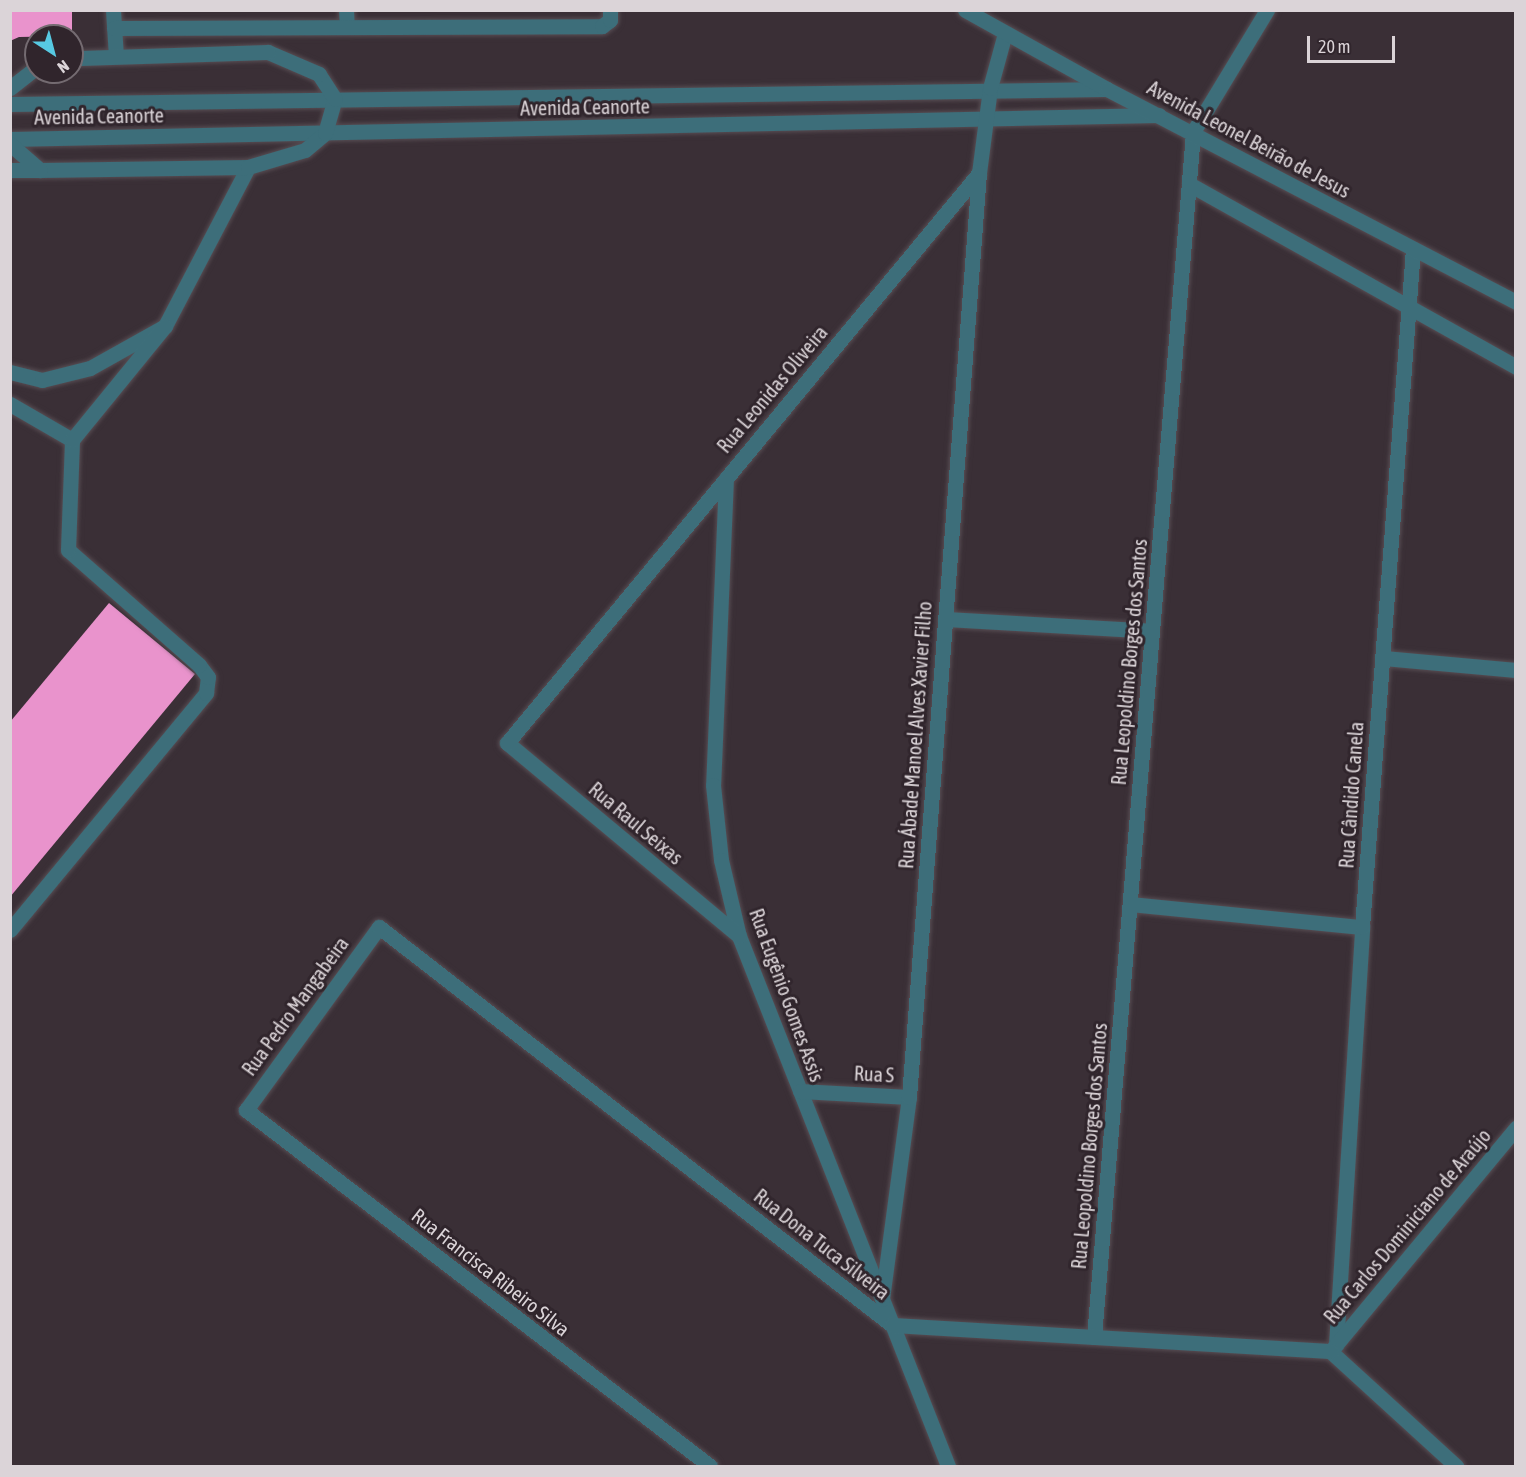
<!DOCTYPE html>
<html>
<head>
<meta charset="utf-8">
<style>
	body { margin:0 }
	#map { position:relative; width:1526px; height:1477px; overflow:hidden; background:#3a2f36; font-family:"Asap Condensed",sans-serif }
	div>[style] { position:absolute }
	.building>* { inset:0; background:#e993cc }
	.roads { filter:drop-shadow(0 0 2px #574d53) drop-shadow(0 0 2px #574d53) }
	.service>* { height:15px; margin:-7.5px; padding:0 7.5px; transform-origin:7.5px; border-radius:7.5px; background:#3d6e7a }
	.minor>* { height:15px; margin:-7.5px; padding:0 7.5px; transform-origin:7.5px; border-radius:7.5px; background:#3d6e7a }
	.tertiary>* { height:15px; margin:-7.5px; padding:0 7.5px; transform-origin:7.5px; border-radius:7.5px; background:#3d6e7a }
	span { translate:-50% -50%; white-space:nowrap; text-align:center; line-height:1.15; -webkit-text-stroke:6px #30252c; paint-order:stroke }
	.street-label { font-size:20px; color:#dbd4d8 }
	.frame { position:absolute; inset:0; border:12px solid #dbd4d8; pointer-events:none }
	.north { position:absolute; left:24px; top:24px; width:60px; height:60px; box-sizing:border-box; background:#30252c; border:2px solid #746b71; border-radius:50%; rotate:144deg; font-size:16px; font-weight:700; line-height:24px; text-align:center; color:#dbd4d8 }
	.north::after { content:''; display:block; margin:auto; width:21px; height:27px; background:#57c9e2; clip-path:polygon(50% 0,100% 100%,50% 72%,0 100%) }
	.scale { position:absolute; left:1307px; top:36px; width:88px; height:27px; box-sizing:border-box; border:3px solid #dbd4d8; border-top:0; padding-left:8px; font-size:18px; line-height:21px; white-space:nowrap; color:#dbd4d8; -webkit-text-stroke:4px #30252c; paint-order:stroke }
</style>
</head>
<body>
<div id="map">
	<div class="building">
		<div style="clip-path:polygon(10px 10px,72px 10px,72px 36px,19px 37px,10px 41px)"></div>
		<div style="clip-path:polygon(109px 603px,195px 674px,10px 897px,10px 722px)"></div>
	</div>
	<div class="roads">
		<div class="service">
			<div style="left:113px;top:10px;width:46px;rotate:86.3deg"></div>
			<div style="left:346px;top:10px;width:17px;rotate:87deg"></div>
			<div style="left:114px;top:28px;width:488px;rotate:-0.2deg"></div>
			<div style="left:602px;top:26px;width:10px;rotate:-37deg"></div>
			<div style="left:610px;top:20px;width:10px;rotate:-90deg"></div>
			<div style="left:10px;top:372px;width:33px;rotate:14deg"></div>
			<div style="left:42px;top:380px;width:49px;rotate:-14deg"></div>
			<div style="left:90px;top:368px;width:86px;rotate:-29.2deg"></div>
			<div style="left:165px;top:326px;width:179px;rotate:-62.4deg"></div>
			<div style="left:10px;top:404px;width:72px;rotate:30.1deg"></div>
			<div style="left:10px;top:930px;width:308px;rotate:-50.4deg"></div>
			<div style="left:206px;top:693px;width:16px;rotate:-83deg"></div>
			<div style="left:208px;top:677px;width:15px;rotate:-127deg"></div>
			<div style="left:199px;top:665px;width:174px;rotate:-138.7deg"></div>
			<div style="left:68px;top:550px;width:110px;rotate:-87.9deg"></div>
			<div style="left:72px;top:440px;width:147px;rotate:-50.8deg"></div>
		</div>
		<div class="minor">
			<div style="left:10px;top:88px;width:33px;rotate:-38deg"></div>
			<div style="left:10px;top:104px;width:1097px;rotate:-0.78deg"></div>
			<div style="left:10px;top:139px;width:1149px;rotate:-1.2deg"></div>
			<div style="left:10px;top:144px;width:40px;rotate:41deg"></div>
			<div style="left:40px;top:170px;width:208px;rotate:-0.8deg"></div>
			<div style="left:248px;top:167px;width:59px;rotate:-16.6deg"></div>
			<div style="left:305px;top:150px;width:26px;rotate:-40deg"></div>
			<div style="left:325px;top:133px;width:35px;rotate:-74deg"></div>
			<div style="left:335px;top:99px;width:30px;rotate:-123deg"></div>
			<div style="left:319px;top:74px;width:56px;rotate:-156.7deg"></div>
			<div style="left:268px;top:52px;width:196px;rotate:178.2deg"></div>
			<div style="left:10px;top:170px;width:30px"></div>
			<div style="left:1189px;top:184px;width:375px;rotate:29.2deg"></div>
			<div style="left:726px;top:478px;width:307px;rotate:92.4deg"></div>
			<div style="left:713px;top:785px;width:75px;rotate:83.9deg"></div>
			<div style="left:721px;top:860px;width:78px;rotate:76.7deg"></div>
			<div style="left:739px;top:936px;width:570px;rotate:68.48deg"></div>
			<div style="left:945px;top:619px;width:207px;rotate:3.3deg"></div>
			<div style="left:1383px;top:658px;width:134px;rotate:5.2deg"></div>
			<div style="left:1130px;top:904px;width:233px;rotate:5.7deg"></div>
			<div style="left:739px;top:936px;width:302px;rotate:-140.2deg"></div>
			<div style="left:507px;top:743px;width:740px;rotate:-50.37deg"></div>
			<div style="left:979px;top:173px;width:86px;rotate:-82.6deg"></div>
			<div style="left:990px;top:88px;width:57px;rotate:-74.7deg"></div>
			<div style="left:800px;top:1091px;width:109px;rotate:3.2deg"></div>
			<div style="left:882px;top:1299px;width:204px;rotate:-82.4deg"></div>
			<div style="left:909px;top:1097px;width:927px;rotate:-85.67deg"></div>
			<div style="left:1094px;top:1337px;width:1209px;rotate:-85.3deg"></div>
			<div style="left:1193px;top:132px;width:143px;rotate:-58.8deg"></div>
			<div style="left:1336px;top:1345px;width:419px;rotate:-86.4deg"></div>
			<div style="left:1362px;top:927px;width:680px;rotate:-85.7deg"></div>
			<div style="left:1334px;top:1347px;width:285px;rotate:-50.3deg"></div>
			<div style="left:1330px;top:1351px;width:171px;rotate:42.4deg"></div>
			<div style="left:710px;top:1466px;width:585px;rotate:-142.5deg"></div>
			<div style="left:246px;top:1110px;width:226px;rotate:-54deg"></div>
			<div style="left:379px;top:927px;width:649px;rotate:37.81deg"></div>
			<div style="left:892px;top:1325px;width:439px;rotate:3.4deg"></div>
		</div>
		<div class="tertiary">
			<div style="left:965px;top:10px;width:162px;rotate:29.1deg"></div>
			<div style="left:1107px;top:89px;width:461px;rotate:27.5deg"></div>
		</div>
	</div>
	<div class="street-label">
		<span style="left:585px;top:107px;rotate:-1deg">Avenida Ceanorte</span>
		<span style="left:99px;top:116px;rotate:-1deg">Avenida Ceanorte</span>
		<span style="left:1249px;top:139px;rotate:28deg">Avenida Leonel Beirão de Jesus</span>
		<span style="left:772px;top:389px;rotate:-50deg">Rua Leonidas Oliveira</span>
		<span style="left:1129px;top:662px;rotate:-85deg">Rua Leopoldino Borges dos Santos</span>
		<span style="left:915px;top:735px;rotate:-86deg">Rua Ábade Manoel Alves Xavier Filho</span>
		<span style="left:1351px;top:795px;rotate:-86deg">Rua Cândido Canela</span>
		<span style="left:636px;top:823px;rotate:40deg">Rua Raul Seixas</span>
		<span style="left:787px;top:995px;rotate:70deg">Rua Eugênio Gomes Assis</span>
		<span style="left:295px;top:1006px;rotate:-54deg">Rua Pedro Mangabeira</span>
		<span style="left:874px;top:1074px;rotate:3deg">Rua S</span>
		<span style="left:1089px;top:1146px;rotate:-85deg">Rua Leopoldino Borges dos Santos</span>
		<span style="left:1407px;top:1226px;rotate:-50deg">Rua Carlos Dominiciano de Araújo</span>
		<span style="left:822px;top:1244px;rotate:38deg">Rua Dona Tuca Silveira</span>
		<span style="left:491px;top:1272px;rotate:38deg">Rua Francisca Ribeiro Silva</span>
	</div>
	<div class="frame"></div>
	<div class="north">N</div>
	<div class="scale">20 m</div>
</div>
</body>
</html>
